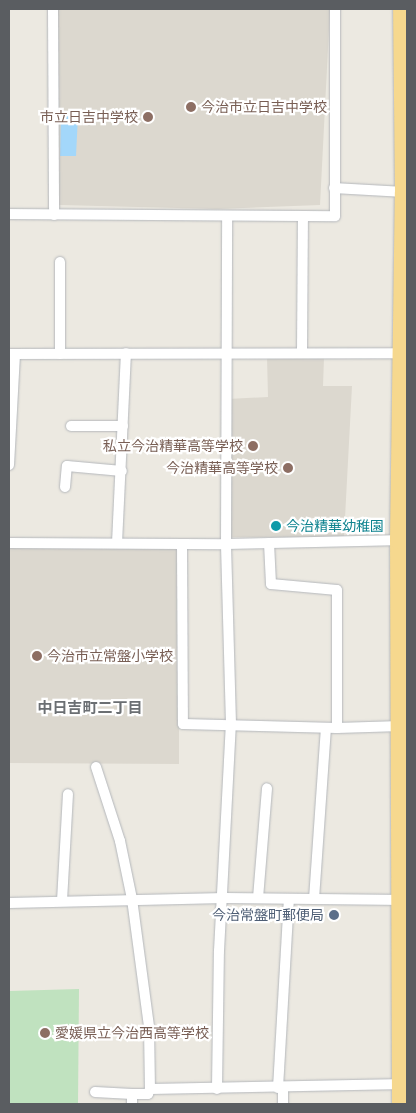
<!DOCTYPE html>
<html>
<head>
<meta charset="utf-8">
<style>
	body { margin:0 }
	#map { position:relative; width:416px; height:1113px; overflow:hidden; background:#ece9e1; font-family:"DM Sans","Noto Sans JP",sans-serif }
	div>[style] { position:absolute }
	.education>* { inset:0; background:#dcd8cf }
	.green>* { inset:0; background:#c0e2bf }
	.water>* { inset:0; background:#a3d7fa }
	.roads { filter:drop-shadow(0 0 1px #b4b7bb) drop-shadow(0 0 1px #b4b7bb) }
	.street>* { height:10px; margin:-5px; padding:0 5px; transform-origin:5px; border-radius:5px; background:#fff }
	.highway>* { height:18px; margin:-9px; padding:0 9px; transform-origin:9px; border-radius:9px; background:#f6d88e }
	.dots>* { width:14px; height:14px; translate:-50% -50%; box-sizing:border-box; border:2px solid #fff; border-radius:50% }
	span { translate:-50% -50%; white-space:nowrap; text-align:center; line-height:1.15; -webkit-text-stroke:4.5px #fff; paint-order:stroke }
	.education-label { font-size:14px; color:#785e54 }
	.left { translate:0 -50%; text-align:left }
	.right { translate:-100% -50%; text-align:right }
	.culture-label { font-size:14px; color:#0d838f }
	.service-label { font-size:14px; color:#4e5e75 }
	.neighbourhood-label { font-size:15px; color:#6b6f73; font-weight:700 }
	.frame { position:absolute; inset:0; border:10px solid #5a5d61; pointer-events:none }
</style>
</head>
<body>
<div id="map">
	<div class="education">
		<div style="clip-path:polygon(55px 9px,330px 9px,320px 205px,217px 209px,59px 205px)"></div>
		<div style="clip-path:polygon(267px 357px,324px 358px,323px 386px,352px 386px,344px 537px,229px 537px,228px 399px,268px 397px)"></div>
		<div style="clip-path:polygon(9px 548px,179px 549px,179px 764px,9px 763px)"></div>
	</div>
	<div class="green">
		<div style="clip-path:polygon(79px 989px,78px 1104px,9px 1104px,9px 991px)"></div>
	</div>
	<div class="water">
		<div style="clip-path:polygon(78px 115px,76px 156px,60px 156px,61px 116px)"></div>
	</div>
	<div class="roads">
		<div class="street">
			<div style="left:53px;top:9px;width:206px;rotate:89.7deg"></div>
			<div style="left:334px;top:188px;width:70px;rotate:3.3deg"></div>
			<div style="left:9px;top:214px;width:326px;rotate:0.4deg"></div>
			<div style="left:335px;top:216px;width:207px;rotate:-90deg"></div>
			<div style="left:302px;top:352px;width:135px;rotate:-89.6deg"></div>
			<div style="left:9px;top:354px;width:396px;rotate:-0.1deg"></div>
			<div style="left:60px;top:354px;width:92px;rotate:-90deg"></div>
			<div style="left:71px;top:426px;width:52px"></div>
			<div style="left:9px;top:465px;width:111px;rotate:-86.9deg"></div>
			<div style="left:65px;top:487px;width:21px;rotate:-85deg"></div>
			<div style="left:67px;top:466px;width:55px;rotate:5.2deg"></div>
			<div style="left:9px;top:543px;width:217px;rotate:0.3deg"></div>
			<div style="left:226px;top:544px;width:178px;rotate:-1.3deg"></div>
			<div style="left:117px;top:543px;width:190px;rotate:-87.3deg"></div>
			<div style="left:269px;top:543px;width:41px;rotate:87.2deg"></div>
			<div style="left:271px;top:584px;width:66px;rotate:5.2deg"></div>
			<div style="left:337px;top:590px;width:138px;rotate:90deg"></div>
			<div style="left:182px;top:544px;width:180px;rotate:89.7deg"></div>
			<div style="left:183px;top:724px;width:154px;rotate:1.5deg"></div>
			<div style="left:337px;top:728px;width:64px;rotate:-1.8deg"></div>
			<div style="left:96px;top:767px;width:78px;rotate:72deg"></div>
			<div style="left:120px;top:841px;width:59px;rotate:78.3deg"></div>
			<div style="left:132px;top:899px;width:129px;rotate:82.4deg"></div>
			<div style="left:149px;top:1027px;width:62px;rotate:89.1deg"></div>
			<div style="left:258px;top:898px;width:110px;rotate:-85.3deg"></div>
			<div style="left:314px;top:899px;width:171px;rotate:-86deg"></div>
			<div style="left:62px;top:901px;width:107px;rotate:-86.8deg"></div>
			<div style="left:9px;top:903px;width:216px;rotate:-1.3deg"></div>
			<div style="left:225px;top:898px;width:180px;rotate:0.6deg"></div>
			<div style="left:278px;top:1088px;width:189px;rotate:-86.7deg"></div>
			<div style="left:217px;top:1089px;width:138px;rotate:-89.2deg"></div>
			<div style="left:219px;top:951px;width:227px;rotate:-87deg"></div>
			<div style="left:231px;top:724px;width:180px;rotate:-91.6deg"></div>
			<div style="left:226px;top:544px;width:327px;rotate:-89.8deg"></div>
			<div style="left:95px;top:1092px;width:37px;rotate:3deg"></div>
			<div style="left:132px;top:1094px;width:10px;rotate:90deg"></div>
			<div style="left:132px;top:1094px;width:16px"></div>
			<div style="left:148px;top:1094px;width:5px;rotate:-68deg"></div>
			<div style="left:150px;top:1089px;width:255px;rotate:-1.1deg"></div>
			<div style="left:283px;top:1104px;width:16px;rotate:-90deg"></div>
		</div>
		<div class="highway">
			<div style="left:401px;top:1104px;width:564px;rotate:-90.2deg"></div>
			<div style="left:399px;top:540px;width:348px;rotate:-89.2deg"></div>
			<div style="left:404px;top:192px;width:183px;rotate:-90.6deg"></div>
		</div>
	</div>
	<div class="dots">
		<div style="left:191px;top:107px;background:#8d6e63"></div>
		<div style="left:148px;top:117px;background:#8d6e63"></div>
		<div style="left:253px;top:446px;background:#8d6e63"></div>
		<div style="left:288px;top:468px;background:#8d6e63"></div>
		<div style="left:276px;top:526px;background:#0f9aa8"></div>
		<div style="left:37px;top:656px;background:#8d6e63"></div>
		<div style="left:334px;top:915px;background:#5c6f8a"></div>
		<div style="left:45px;top:1033px;background:#8d6e63"></div>
	</div>
	<div class="education-label">
		<span class="left" style="left:201px;top:107px">今治市立日吉中学校</span>
		<span class="right" style="left:138px;top:117px">市立日吉中学校</span>
		<span class="right" style="left:243px;top:446px">私立今治精華高等学校</span>
		<span class="right" style="left:278px;top:468px">今治精華高等学校</span>
		<span class="left" style="left:47px;top:656px">今治市立常盤小学校</span>
		<span class="left" style="left:55px;top:1033px">愛媛県立今治西高等学校</span>
	</div>
	<div class="culture-label">
		<span class="left" style="left:286px;top:526px">今治精華幼稚園</span>
	</div>
	<div class="service-label">
		<span class="right" style="left:324px;top:915px">今治常盤町郵便局</span>
	</div>
	<div class="neighbourhood-label">
		<span style="left:90px;top:709px">中日吉町二丁目</span>
	</div>
	<div class="frame"></div>
</div>
</body>
</html>
